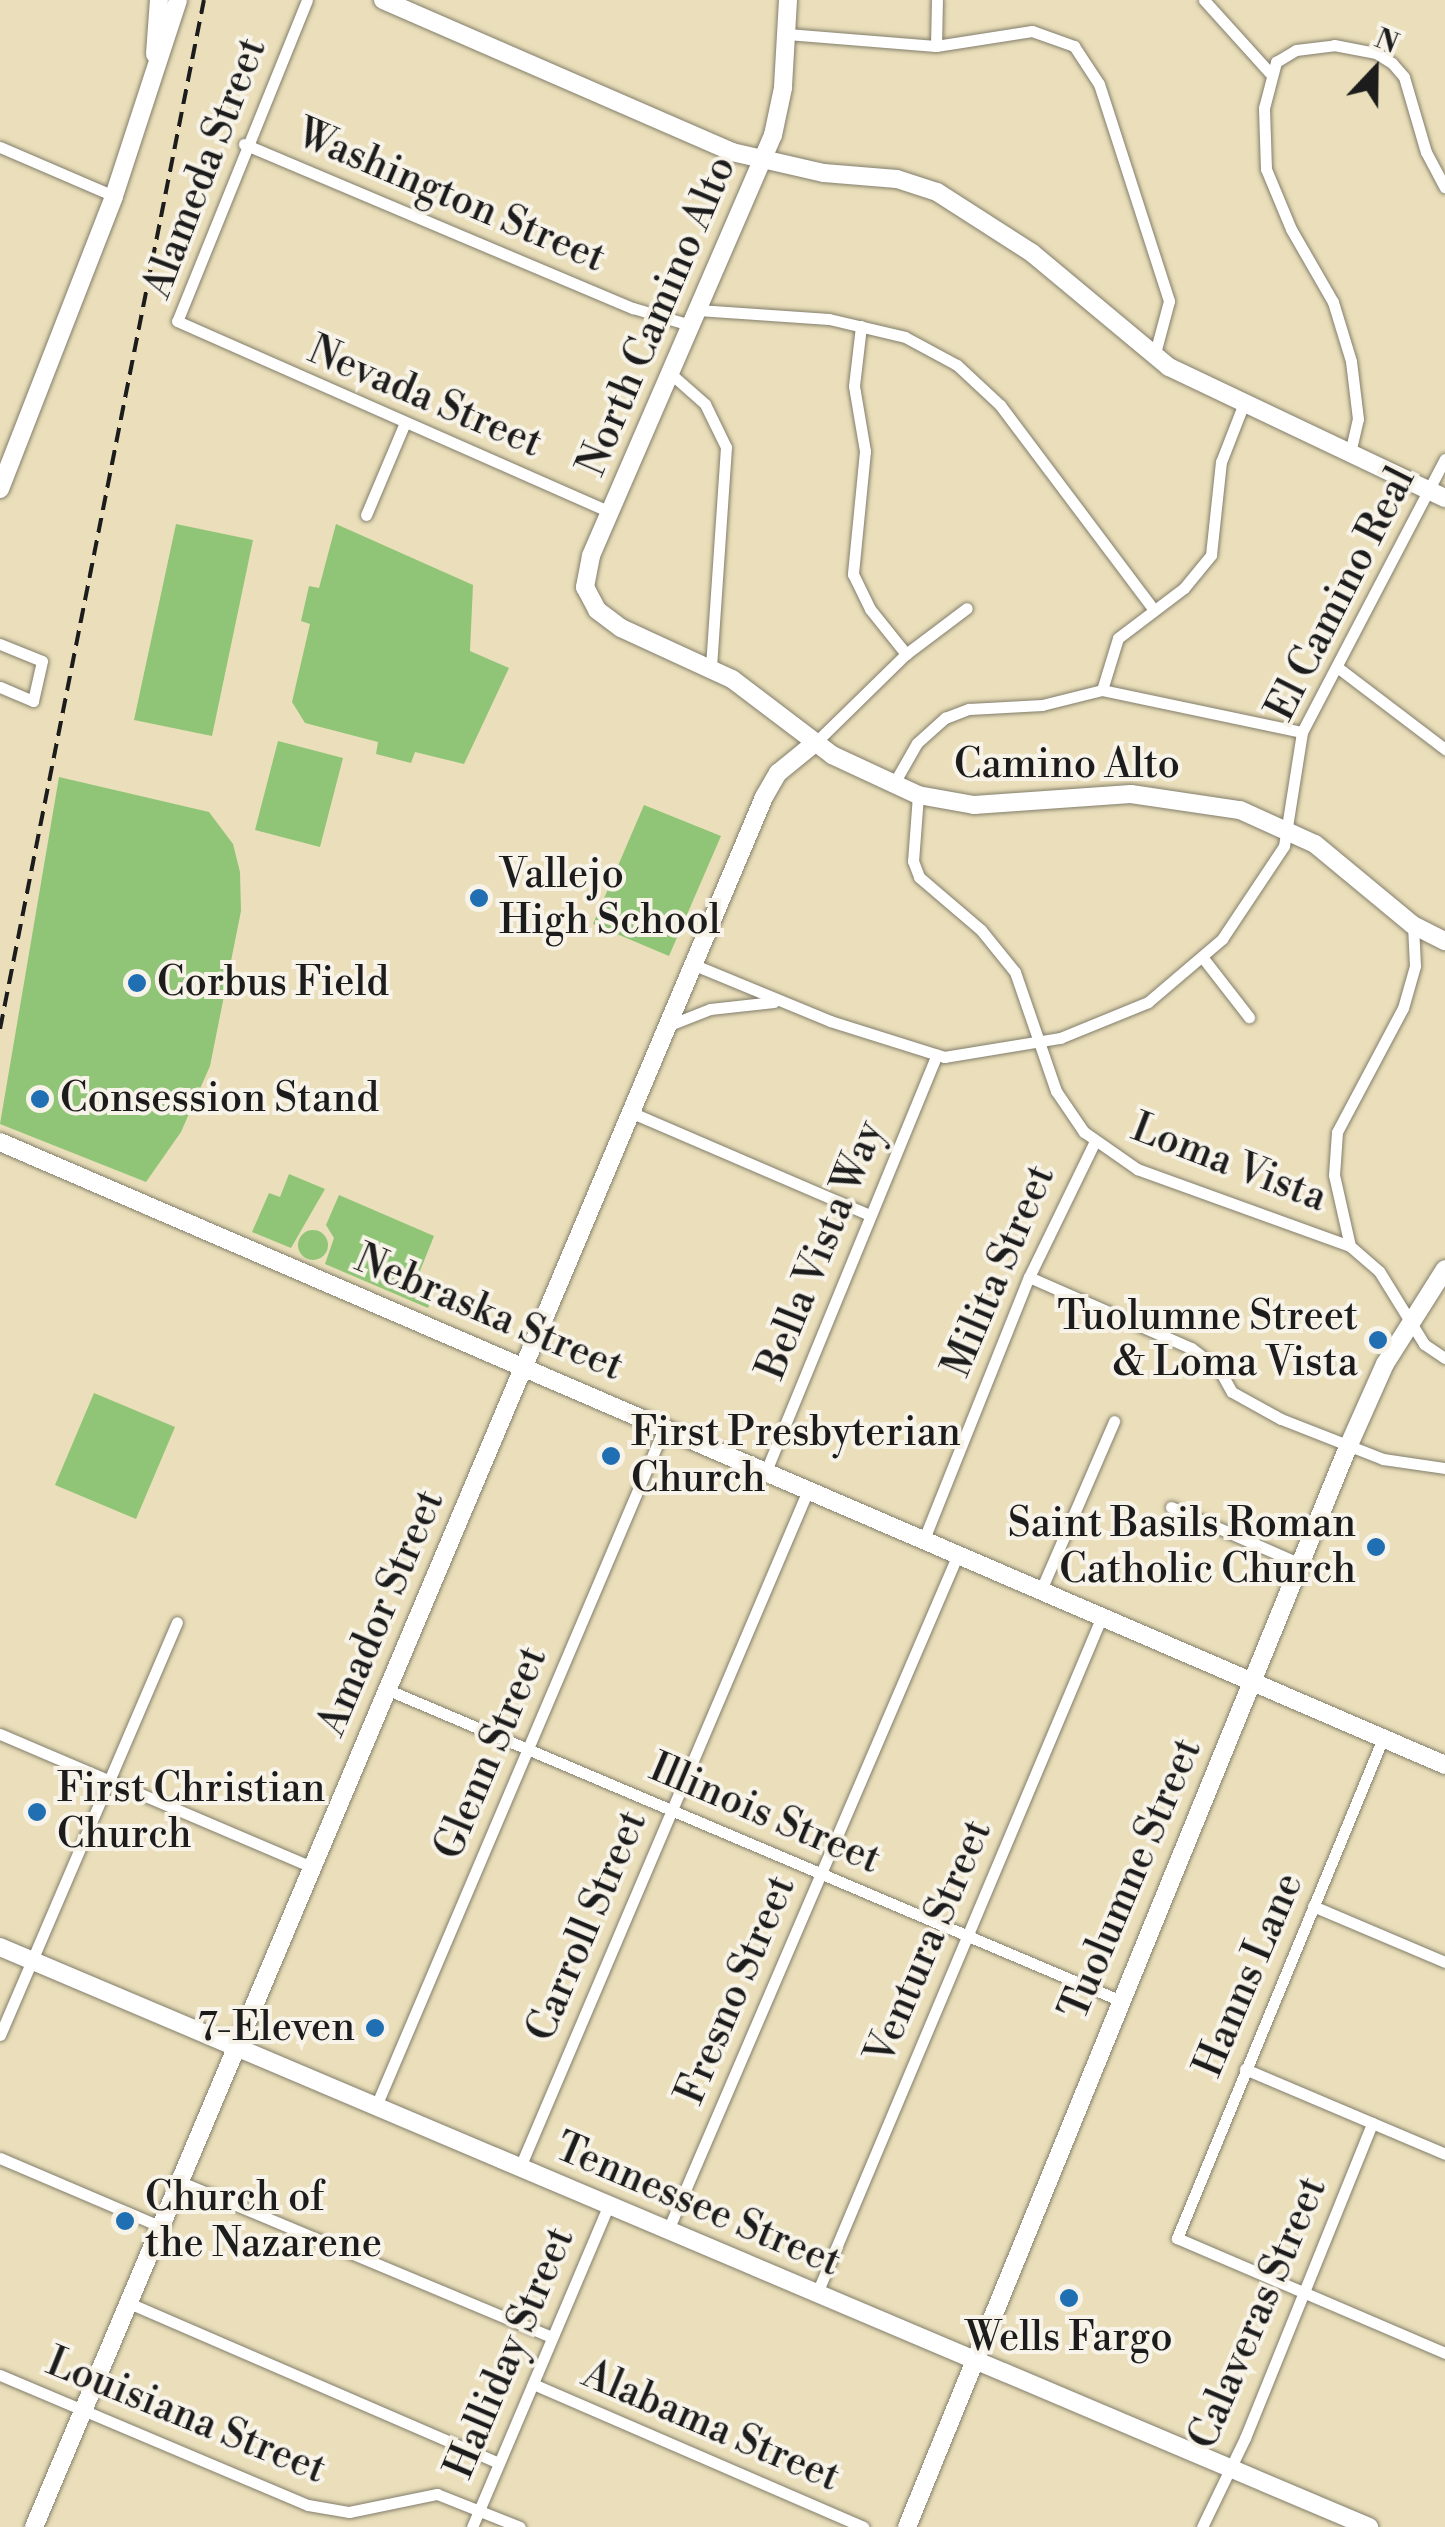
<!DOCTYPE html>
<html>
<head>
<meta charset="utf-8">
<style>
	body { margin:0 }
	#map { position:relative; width:1445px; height:2527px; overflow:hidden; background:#eadfba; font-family:"Libre Bodoni",serif }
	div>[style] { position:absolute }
	.green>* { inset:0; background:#90c577 }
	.round { border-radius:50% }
	.roads { filter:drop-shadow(0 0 2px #837e6b) drop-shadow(0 0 2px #837e6b) }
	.street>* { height:11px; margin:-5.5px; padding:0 5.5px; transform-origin:5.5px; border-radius:5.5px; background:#fff }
	.secondary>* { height:18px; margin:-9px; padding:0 9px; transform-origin:9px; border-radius:9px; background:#fff }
	.rail>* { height:4px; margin-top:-2px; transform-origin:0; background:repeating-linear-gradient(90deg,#1c1c1c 0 15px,transparent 0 23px) }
	.dots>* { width:28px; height:28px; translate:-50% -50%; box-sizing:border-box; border:5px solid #f7f3e8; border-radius:50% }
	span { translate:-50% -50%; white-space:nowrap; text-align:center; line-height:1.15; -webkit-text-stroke:8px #f7f3e8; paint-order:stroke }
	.street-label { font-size:40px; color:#1c1c1c }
	.poi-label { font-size:40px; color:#1c1c1c }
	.left { translate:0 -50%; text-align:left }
	.right { translate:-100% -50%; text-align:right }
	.north { position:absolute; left:1325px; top:20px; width:100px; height:100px; -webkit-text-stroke:8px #f7f3e8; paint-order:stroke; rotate:22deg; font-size:28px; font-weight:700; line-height:40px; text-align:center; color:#1c1c1c }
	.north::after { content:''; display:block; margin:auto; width:35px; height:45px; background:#1c1c1c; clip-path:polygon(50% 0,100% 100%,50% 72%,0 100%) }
</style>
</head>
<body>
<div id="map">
	<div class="green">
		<div style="clip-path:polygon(176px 524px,253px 540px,212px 736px,134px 720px)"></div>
		<div style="clip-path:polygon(336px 524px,473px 585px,470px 651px,509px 668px,464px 764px,415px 752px,411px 763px,376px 754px,378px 742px,305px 723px,292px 702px,310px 624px,301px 621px,309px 586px,319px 588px)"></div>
		<div style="clip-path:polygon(278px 741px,343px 758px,320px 847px,255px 830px)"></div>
		<div style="clip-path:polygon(59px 777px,209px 812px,233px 844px,240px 872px,241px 911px,210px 1066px,181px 1132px,146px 1182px,0 1124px)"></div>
		<div style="clip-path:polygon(644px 805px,721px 836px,669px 956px,593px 924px)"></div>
		<div style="clip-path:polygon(289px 1174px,325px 1189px,291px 1248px,252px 1232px,269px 1193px,280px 1197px)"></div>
		<div style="clip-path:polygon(339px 1195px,434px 1236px,420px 1271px,436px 1288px,428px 1308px,325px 1264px,334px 1238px,326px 1225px)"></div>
		<div class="round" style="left:298px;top:1230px;width:30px;height:30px"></div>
		<div style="clip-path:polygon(94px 1393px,175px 1427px,136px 1519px,55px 1485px)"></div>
	</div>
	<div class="roads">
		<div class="street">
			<div style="left:307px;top:0;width:346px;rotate:112deg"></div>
			<div style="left:177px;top:321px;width:473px;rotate:23.8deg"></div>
			<div style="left:1204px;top:0;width:98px;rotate:47.9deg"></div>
			<div style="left:787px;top:34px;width:149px;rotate:4.6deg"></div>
			<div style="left:936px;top:46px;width:97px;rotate:-8.9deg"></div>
			<div style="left:1032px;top:31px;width:45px;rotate:19.7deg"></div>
			<div style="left:1074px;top:46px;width:45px;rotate:56.7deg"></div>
			<div style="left:1099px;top:84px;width:228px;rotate:72.1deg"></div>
			<div style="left:1169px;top:301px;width:58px;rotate:105deg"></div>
			<div style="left:936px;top:46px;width:46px;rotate:-88.8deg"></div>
			<div style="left:244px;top:144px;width:422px;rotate:22.9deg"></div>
			<div style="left:633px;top:308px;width:59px;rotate:16.6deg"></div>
			<div style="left:0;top:147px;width:124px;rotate:23.3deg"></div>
			<div style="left:698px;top:310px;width:131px;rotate:3.9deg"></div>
			<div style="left:829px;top:319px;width:78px;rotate:13.3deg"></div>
			<div style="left:905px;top:337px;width:59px;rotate:28.3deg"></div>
			<div style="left:957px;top:365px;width:59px;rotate:42.9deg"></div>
			<div style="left:1000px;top:405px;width:255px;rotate:53.1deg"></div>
			<div style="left:861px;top:326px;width:60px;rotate:96.7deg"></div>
			<div style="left:854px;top:386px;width:66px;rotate:80.4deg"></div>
			<div style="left:865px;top:451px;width:124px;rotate:95.6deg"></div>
			<div style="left:853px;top:574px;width:39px;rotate:64deg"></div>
			<div style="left:870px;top:609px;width:58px;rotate:51.3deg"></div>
			<div style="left:670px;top:373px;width:47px;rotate:41.5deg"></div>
			<div style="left:705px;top:404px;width:48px;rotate:64deg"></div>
			<div style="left:726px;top:447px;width:220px;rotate:93.9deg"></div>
			<div style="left:1350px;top:453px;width:35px;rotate:-77deg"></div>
			<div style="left:1358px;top:419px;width:58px;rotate:-96.9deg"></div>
			<div style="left:1351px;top:361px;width:62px;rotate:-107deg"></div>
			<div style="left:1333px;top:302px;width:84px;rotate:-119.9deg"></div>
			<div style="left:1291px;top:229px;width:65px;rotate:-112.6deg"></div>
			<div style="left:1266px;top:169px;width:61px;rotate:-91.9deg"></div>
			<div style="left:1264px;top:108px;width:48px;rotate:-75.4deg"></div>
			<div style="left:1276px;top:62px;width:23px;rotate:-31deg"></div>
			<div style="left:1296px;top:50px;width:38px;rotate:-7deg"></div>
			<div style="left:1334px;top:45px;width:43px;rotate:10.8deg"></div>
			<div style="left:1376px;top:53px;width:19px;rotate:32deg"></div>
			<div style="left:1392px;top:63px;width:18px;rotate:49deg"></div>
			<div style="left:1404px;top:77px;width:78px;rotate:73.7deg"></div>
			<div style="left:1426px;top:152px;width:40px;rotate:62deg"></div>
			<div style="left:366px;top:515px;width:98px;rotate:-67.1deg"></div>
			<div style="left:0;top:644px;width:45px;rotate:22deg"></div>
			<div style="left:42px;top:661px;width:41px;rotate:102.7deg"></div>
			<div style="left:33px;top:701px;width:36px;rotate:-157deg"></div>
			<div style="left:1337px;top:667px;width:136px;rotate:37.2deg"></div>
			<div style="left:1102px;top:690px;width:54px;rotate:-72.9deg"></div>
			<div style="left:1118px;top:638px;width:83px;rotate:-37.1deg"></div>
			<div style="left:1184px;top:588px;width:43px;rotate:-50.7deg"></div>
			<div style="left:1211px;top:555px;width:94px;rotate:-83.9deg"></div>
			<div style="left:1221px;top:462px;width:63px;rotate:-68.7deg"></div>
			<div style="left:816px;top:742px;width:126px;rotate:-44.4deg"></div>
			<div style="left:906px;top:654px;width:76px;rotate:-37deg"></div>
			<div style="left:893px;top:785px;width:48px;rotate:-60.3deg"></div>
			<div style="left:917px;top:743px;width:38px;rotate:-42deg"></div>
			<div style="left:945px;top:718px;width:26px;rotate:-21deg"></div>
			<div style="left:969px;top:709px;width:73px;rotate:-3.1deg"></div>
			<div style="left:1042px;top:705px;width:62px;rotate:-14deg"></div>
			<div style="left:1102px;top:690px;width:204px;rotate:11.9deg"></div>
			<div style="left:918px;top:795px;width:66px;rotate:94.3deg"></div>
			<div style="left:913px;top:861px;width:17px;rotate:69deg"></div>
			<div style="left:919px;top:877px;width:82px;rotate:40.5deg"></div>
			<div style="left:981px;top:930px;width:54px;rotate:51deg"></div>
			<div style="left:1015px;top:972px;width:126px;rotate:71deg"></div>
			<div style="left:1056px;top:1091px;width:50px;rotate:55.7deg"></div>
			<div style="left:1084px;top:1132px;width:65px;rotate:34.9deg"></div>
			<div style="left:1137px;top:1169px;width:226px;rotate:19.9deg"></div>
			<div style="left:1350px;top:1246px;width:38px;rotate:41deg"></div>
			<div style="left:1379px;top:1271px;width:86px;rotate:58.3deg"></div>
			<div style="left:1424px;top:1344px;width:25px;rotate:34deg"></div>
			<div style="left:1203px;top:958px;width:75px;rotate:52.1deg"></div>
			<div style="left:692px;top:964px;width:149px;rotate:22.4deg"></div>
			<div style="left:830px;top:1021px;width:120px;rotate:17.5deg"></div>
			<div style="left:944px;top:1057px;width:118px;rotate:-9.3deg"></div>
			<div style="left:1060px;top:1038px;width:95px;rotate:-22.2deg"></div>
			<div style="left:1148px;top:1002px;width:97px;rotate:-40.4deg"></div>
			<div style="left:1222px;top:939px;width:112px;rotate:-56.3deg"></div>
			<div style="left:1284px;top:846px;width:115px;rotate:-81deg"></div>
			<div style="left:1302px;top:732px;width:308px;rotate:-62.4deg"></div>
			<div style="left:667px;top:1026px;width:46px;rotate:-21.6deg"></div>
			<div style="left:710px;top:1009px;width:64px;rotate:-6.2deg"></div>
			<div style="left:628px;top:1111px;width:262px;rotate:23.3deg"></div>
			<div style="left:1350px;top:1246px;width:73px;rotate:-102.7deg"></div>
			<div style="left:1334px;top:1175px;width:43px;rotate:-86deg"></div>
			<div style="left:1337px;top:1132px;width:140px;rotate:-62deg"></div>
			<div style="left:1403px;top:1008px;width:44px;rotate:-74.1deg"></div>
			<div style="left:1415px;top:966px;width:41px;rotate:-92.8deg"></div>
			<div style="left:1029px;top:1277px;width:177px;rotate:23.7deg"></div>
			<div style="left:1191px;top:1348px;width:35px;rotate:37deg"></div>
			<div style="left:1219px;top:1369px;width:26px;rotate:61deg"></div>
			<div style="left:1232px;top:1392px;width:56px;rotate:28.9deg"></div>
			<div style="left:1281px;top:1419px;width:110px;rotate:21.4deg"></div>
			<div style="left:1383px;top:1459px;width:63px;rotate:8.3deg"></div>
			<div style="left:766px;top:1471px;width:450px;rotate:-67.7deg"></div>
			<div style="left:1171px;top:1507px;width:141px;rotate:23.8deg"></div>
			<div style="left:924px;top:1539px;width:282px;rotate:-68.2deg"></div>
			<div style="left:1029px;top:1277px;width:149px;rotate:-64.1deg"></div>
			<div style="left:1041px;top:1590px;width:184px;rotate:-66.6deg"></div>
			<div style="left:386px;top:1689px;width:796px;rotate:22.99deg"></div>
			<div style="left:0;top:1734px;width:339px;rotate:23.1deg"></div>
			<div style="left:1383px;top:1738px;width:541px;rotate:112.39deg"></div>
			<div style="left:1177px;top:2238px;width:292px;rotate:23.2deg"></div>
			<div style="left:1313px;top:1906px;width:143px;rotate:23deg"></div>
			<div style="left:0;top:2035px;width:449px;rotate:-66.8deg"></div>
			<div style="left:1245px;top:2069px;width:217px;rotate:23deg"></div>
			<div style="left:376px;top:2106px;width:739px;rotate:-66.97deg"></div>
			<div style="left:0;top:2158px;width:176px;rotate:23.1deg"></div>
			<div style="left:520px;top:2167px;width:736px;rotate:-66.95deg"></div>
			<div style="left:181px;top:2182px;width:402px;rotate:22.7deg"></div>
			<div style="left:668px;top:2230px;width:736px;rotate:-66.78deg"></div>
			<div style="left:817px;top:2293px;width:735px;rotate:-67.17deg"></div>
			<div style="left:129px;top:2303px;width:403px;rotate:23.4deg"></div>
			<div style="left:0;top:2375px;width:334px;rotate:22.9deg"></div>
			<div style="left:308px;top:2505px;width:42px;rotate:9.7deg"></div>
			<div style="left:349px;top:2512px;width:90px;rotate:-11.6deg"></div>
			<div style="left:437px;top:2494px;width:89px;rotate:21.7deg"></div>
			<div style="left:533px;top:2384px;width:360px;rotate:23.4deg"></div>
			<div style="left:472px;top:2527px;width:350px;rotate:-67deg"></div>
			<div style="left:1202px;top:2527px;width:99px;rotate:-64.2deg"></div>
			<div style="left:1245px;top:2438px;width:340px;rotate:-68deg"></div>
		</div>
		<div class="secondary">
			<div style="left:383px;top:0;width:381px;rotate:23.5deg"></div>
			<div style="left:732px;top:152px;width:94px;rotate:12.9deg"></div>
			<div style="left:824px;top:173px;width:73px;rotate:4.7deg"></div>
			<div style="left:897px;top:179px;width:42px;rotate:18deg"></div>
			<div style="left:937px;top:192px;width:113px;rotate:32.7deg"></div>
			<div style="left:1032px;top:253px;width:178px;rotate:39.8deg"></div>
			<div style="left:1169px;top:367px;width:306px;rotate:25.4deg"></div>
			<div style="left:788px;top:0;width:88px;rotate:93.3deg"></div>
			<div style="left:783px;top:88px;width:48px;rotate:102deg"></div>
			<div style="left:773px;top:135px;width:459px;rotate:113.4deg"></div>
			<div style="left:591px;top:556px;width:32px;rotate:101deg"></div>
			<div style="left:585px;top:587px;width:26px;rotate:62deg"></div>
			<div style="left:597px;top:610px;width:30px;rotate:37deg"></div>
			<div style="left:621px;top:628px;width:122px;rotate:24.7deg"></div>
			<div style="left:732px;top:679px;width:126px;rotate:37.2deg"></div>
			<div style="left:832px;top:755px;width:95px;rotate:24.9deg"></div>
			<div style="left:918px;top:795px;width:57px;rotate:10.1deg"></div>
			<div style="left:974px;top:805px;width:157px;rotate:-4deg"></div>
			<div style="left:1131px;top:794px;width:110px;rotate:8.4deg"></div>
			<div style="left:1240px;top:810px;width:82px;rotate:24.4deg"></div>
			<div style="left:1315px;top:844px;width:127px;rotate:39.6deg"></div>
			<div style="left:1413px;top:925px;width:36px;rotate:27deg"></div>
			<div style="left:155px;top:54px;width:54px;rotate:-85.8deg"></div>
			<div style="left:0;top:489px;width:314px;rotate:-68.7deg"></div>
			<div style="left:114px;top:196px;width:206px;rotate:-71.9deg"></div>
			<div style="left:0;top:1142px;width:1574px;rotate:23.32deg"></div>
			<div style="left:0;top:1947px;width:1487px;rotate:22.96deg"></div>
			<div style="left:34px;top:2527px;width:1878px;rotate:-67.12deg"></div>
			<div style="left:764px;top:797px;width:28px;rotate:-60deg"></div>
			<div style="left:778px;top:773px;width:49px;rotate:-39.2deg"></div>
			<div style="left:907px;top:2527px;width:1167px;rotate:-67.79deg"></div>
			<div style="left:1348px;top:1447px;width:91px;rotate:-66deg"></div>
			<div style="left:1385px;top:1364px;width:112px;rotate:-57.7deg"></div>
		</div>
	</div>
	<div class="rail">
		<div style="left:0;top:1029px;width:1049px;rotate:-78.79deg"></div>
	</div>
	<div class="dots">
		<div style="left:479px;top:898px;background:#1f6fb2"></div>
		<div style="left:137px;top:983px;background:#1f6fb2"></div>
		<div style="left:40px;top:1099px;background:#1f6fb2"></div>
		<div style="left:1378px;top:1340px;background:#1f6fb2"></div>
		<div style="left:611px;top:1456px;background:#1f6fb2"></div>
		<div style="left:1376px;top:1547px;background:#1f6fb2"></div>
		<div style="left:37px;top:1812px;background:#1f6fb2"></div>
		<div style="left:375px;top:2028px;background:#1f6fb2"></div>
		<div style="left:125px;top:2221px;background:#1f6fb2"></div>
		<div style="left:1069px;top:2298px;background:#1f6fb2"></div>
	</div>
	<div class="street-label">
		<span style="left:205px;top:168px;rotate:-69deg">Alameda Street</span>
		<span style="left:451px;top:196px;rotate:23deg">Washington Street</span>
		<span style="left:657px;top:316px;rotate:-67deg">North Camino Alto</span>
		<span style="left:425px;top:397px;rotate:23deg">Nevada Street</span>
		<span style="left:1341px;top:594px;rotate:-63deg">El Camino Real</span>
		<span style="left:1067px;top:765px">Camino Alto</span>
		<span style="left:1229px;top:1163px;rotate:21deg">Loma Vista</span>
		<span style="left:821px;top:1250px;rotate:-68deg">Bella Vista Way</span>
		<span style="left:999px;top:1271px;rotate:-67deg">Milita Street</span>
		<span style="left:489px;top:1313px;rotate:23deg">Nebraska Street</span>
		<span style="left:381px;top:1613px;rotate:-67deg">Amador Street</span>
		<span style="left:491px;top:1753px;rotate:-67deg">Glenn Street</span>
		<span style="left:765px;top:1814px;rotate:23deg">Illinois Street</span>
		<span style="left:1131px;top:1879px;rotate:-67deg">Tuolumne Street</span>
		<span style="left:587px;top:1926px;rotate:-67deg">Carroll Street</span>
		<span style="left:929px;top:1942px;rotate:-67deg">Ventura Street</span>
		<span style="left:1249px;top:1975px;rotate:-67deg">Hanns Lane</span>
		<span style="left:736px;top:1990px;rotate:-67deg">Fresno Street</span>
		<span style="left:698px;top:2205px;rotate:23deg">Tennessee Street</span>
		<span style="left:1258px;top:2313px;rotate:-67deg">Calaveras Street</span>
		<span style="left:510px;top:2353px;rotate:-67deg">Halliday Street</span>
		<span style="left:186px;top:2416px;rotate:22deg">Louisiana Street</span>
		<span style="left:711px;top:2426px;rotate:23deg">Alabama Street</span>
	</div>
	<div class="poi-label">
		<span class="left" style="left:499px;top:898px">Vallejo<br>High School</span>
		<span class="left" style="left:157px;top:983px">Corbus Field</span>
		<span class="left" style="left:60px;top:1099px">Consession Stand</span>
		<span class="right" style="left:1358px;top:1340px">Tuolumne Street<br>&amp; Loma Vista</span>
		<span class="left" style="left:631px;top:1456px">First Presbyterian<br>Church</span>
		<span class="right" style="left:1356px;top:1547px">Saint Basils Roman<br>Catholic Church</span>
		<span class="left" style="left:57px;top:1812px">First Christian<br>Church</span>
		<span class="right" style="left:355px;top:2028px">7-Eleven</span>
		<span class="left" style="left:145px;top:2221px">Church of<br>the Nazarene</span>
		<span style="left:1069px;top:2338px">Wells Fargo</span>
	</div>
	<div class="north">N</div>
</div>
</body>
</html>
